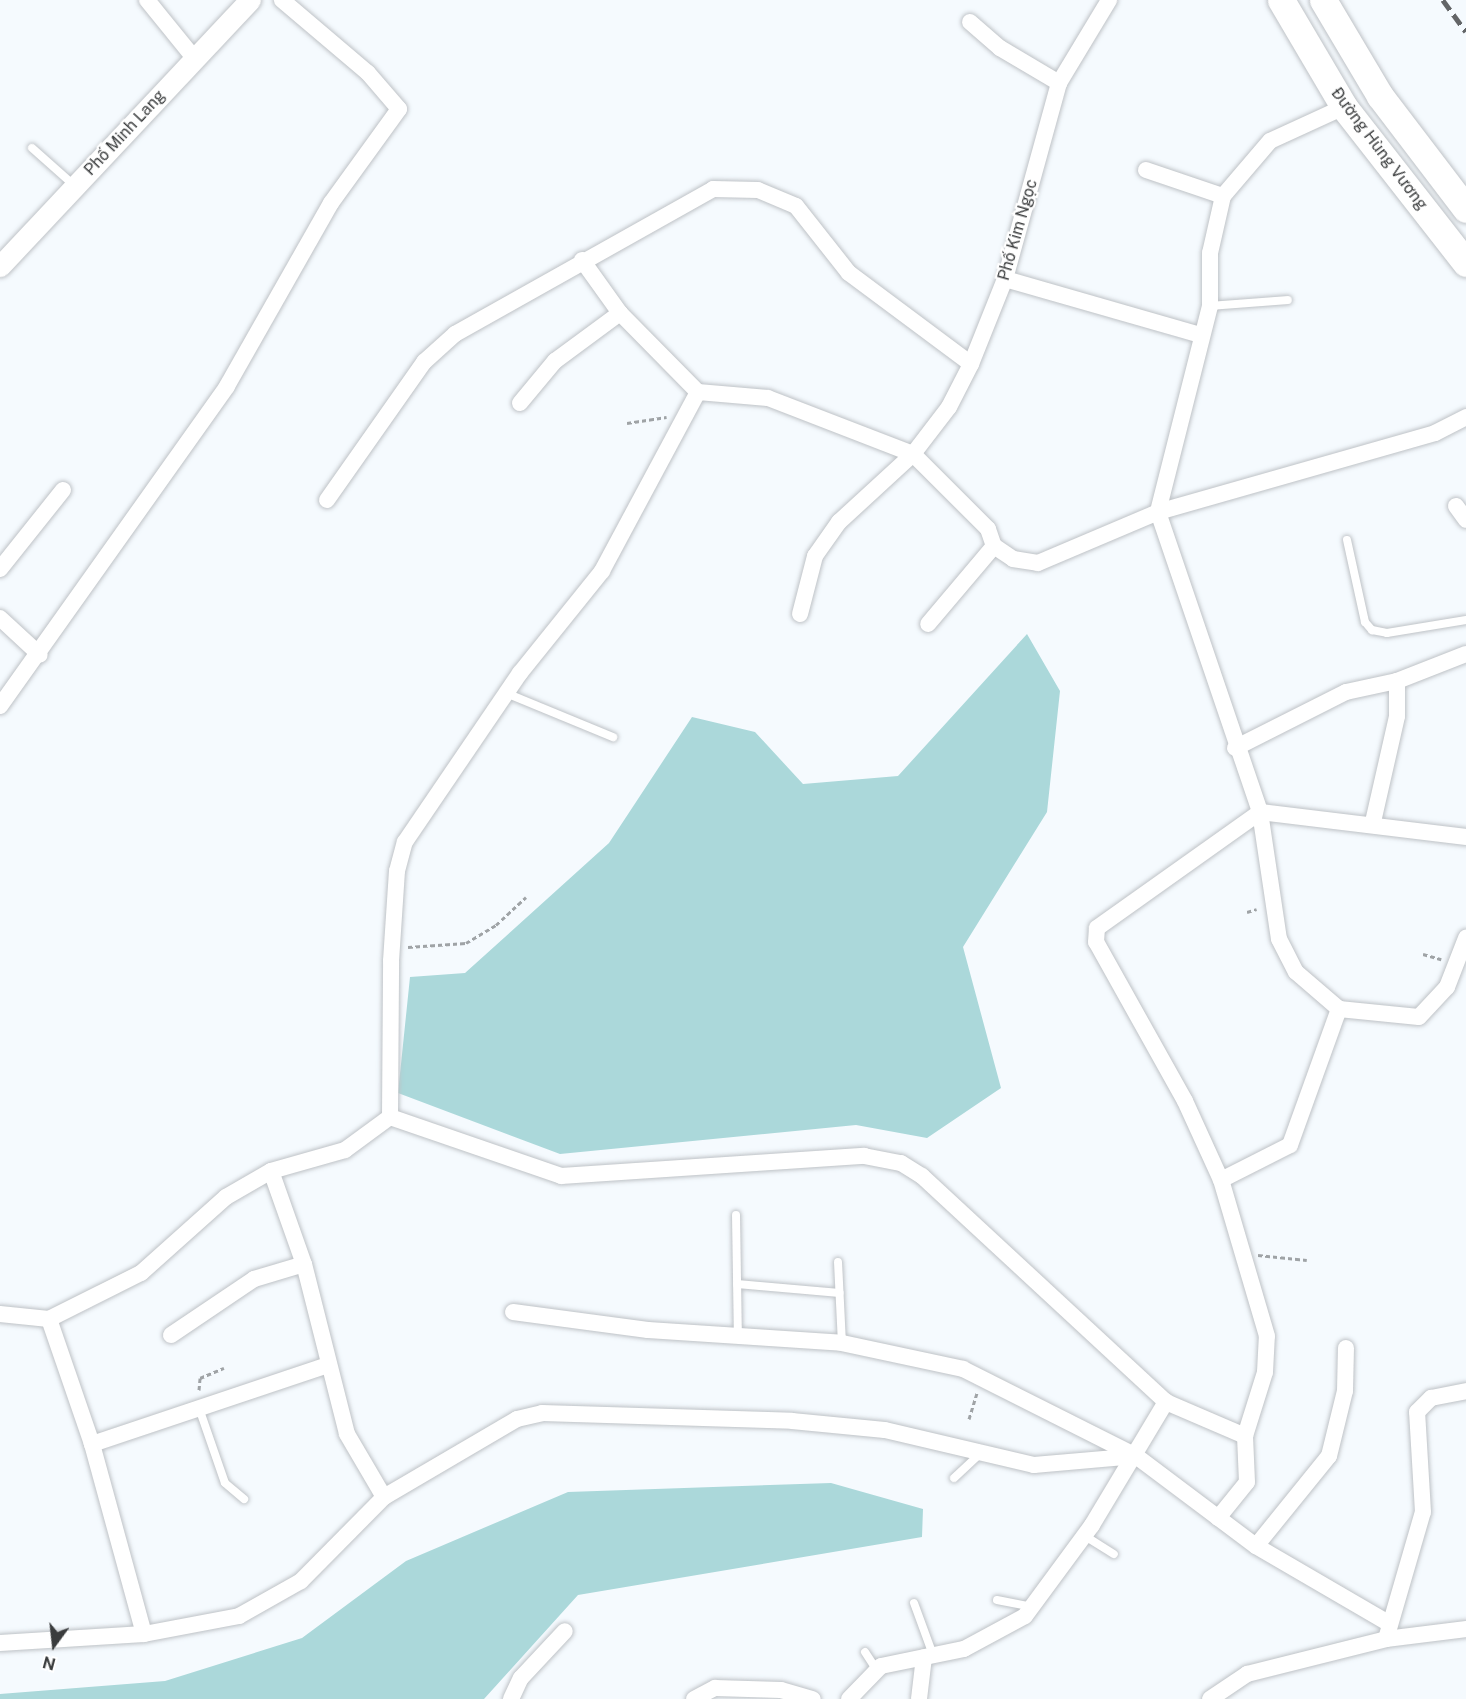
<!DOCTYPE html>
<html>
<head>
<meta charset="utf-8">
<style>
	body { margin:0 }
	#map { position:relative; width:1466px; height:1699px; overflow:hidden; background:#f5fafe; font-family:"Public Sans",sans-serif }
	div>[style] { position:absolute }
	.water>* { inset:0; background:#abd8da }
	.path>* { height:3px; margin-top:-1.5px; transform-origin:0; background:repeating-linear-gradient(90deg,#9fa3a6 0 4.5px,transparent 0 7.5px) }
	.roads { filter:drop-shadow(0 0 2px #bec2c6) drop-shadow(0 0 2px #bec2c6) }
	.service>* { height:8px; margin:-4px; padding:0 4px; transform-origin:4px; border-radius:4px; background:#fff }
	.minor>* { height:16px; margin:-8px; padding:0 8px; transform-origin:8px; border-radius:8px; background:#fff }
	.tertiary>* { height:21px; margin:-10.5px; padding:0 10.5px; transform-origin:10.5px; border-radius:10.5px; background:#fff }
	.primary>* { height:27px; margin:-13.5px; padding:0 13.5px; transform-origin:13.5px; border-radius:13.5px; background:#fff }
	.rail>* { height:4.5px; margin-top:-2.25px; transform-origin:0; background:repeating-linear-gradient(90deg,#636567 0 12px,transparent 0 18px) }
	span { translate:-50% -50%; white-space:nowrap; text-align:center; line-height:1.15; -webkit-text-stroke:4.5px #fff; paint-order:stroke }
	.street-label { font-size:16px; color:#3a3c3d }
	.north { position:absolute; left:24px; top:1615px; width:60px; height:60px; -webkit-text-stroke:4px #fff; paint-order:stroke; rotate:195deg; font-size:16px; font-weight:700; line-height:24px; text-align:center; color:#3a3c3d }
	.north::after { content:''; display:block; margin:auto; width:21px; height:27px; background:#3a3c3d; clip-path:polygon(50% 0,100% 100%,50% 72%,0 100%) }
</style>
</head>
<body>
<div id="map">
	<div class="water">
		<div style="clip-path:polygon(1027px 634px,1060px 691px,1047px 812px,963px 947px,1001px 1088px,927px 1138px,856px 1125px,560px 1154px,398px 1093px,410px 977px,465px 973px,609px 843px,692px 717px,755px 732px,803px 784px,898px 776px)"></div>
		<div style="clip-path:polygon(831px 1483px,923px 1509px,922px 1537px,578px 1595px,484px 1699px,0 1699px,0 1694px,165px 1681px,302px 1638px,406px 1561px,568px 1492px)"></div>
	</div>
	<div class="path">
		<div style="left:627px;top:423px;width:40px;rotate:-8.5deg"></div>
		<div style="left:1247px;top:912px;width:10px;rotate:-17deg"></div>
		<div style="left:408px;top:947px;width:58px;rotate:-3.9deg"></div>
		<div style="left:466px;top:943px;width:35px;rotate:-31deg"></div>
		<div style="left:496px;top:925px;width:41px;rotate:-43deg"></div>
		<div style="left:1423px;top:954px;width:19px;rotate:16deg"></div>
		<div style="left:1258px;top:1255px;width:49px;rotate:5.8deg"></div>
		<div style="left:199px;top:1390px;width:12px;rotate:-85deg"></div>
		<div style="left:200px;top:1378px;width:26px;rotate:-23deg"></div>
		<div style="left:969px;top:1419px;width:27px;rotate:-73deg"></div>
	</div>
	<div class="roads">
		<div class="service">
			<div style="left:32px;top:148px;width:57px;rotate:41.5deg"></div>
			<div style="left:1210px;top:306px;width:78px;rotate:-4.4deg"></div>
			<div style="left:1347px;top:540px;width:84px;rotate:77.6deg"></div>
			<div style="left:1365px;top:622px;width:11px;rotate:49deg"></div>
			<div style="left:1372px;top:630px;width:15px;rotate:11deg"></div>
			<div style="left:1387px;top:633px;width:80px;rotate:-9.3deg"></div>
			<div style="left:506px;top:693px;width:116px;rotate:22.4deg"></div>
			<div style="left:736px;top:1215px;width:121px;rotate:89.1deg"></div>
			<div style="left:838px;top:1262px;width:81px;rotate:87.2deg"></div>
			<div style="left:737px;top:1284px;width:103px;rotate:5deg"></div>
			<div style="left:199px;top:1408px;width:79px;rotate:70.9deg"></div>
			<div style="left:225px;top:1483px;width:25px;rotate:40deg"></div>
			<div style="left:954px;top:1478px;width:38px;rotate:-43deg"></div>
			<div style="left:1085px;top:1536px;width:34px;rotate:32deg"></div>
			<div style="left:997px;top:1600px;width:36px;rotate:11deg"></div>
			<div style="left:914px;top:1603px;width:55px;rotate:69.9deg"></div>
			<div style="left:865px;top:1652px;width:20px;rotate:57deg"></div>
		</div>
		<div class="minor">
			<div style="left:147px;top:0;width:76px;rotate:50.9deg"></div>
			<div style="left:970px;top:22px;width:40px;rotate:41deg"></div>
			<div style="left:1000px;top:48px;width:69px;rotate:30.7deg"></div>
			<div style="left:1344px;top:107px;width:81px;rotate:155.3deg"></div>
			<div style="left:1270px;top:141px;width:72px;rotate:130.5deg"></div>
			<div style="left:1223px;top:196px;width:58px;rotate:102.8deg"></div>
			<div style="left:1210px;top:253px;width:53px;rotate:90deg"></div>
			<div style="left:1210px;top:306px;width:212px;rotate:104.2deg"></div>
			<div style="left:1158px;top:512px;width:317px;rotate:71.2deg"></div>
			<div style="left:1260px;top:812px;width:128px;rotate:81.5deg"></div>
			<div style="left:1279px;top:939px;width:37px;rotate:63deg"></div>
			<div style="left:1296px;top:972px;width:57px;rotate:40.7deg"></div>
			<div style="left:1339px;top:1009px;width:80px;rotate:5.7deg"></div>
			<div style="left:1419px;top:1017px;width:41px;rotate:-47deg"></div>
			<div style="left:1447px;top:987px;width:53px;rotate:-68.8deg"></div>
			<div style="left:1146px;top:170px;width:81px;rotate:18.7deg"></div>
			<div style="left:582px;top:260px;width:65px;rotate:54.4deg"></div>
			<div style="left:620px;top:313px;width:111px;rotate:45.4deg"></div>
			<div style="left:698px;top:392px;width:70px;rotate:4.9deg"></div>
			<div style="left:768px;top:398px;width:155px;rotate:21.1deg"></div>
			<div style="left:913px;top:454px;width:106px;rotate:45deg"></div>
			<div style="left:988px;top:529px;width:18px;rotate:71deg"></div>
			<div style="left:994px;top:546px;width:102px;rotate:130.2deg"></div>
			<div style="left:1005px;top:279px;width:203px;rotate:16deg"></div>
			<div style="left:520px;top:403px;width:55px;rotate:-50.2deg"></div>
			<div style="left:555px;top:361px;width:81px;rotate:-36.4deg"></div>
			<div style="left:327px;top:500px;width:169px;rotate:-54.9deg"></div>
			<div style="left:424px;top:362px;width:42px;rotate:-42.1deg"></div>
			<div style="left:455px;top:334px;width:296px;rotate:-29.3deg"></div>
			<div style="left:713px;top:189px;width:45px;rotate:1.3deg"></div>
			<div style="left:758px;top:190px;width:41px;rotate:22.8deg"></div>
			<div style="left:796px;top:206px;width:85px;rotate:51.7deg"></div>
			<div style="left:849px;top:273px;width:152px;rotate:36.7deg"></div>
			<div style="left:1456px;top:506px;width:17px;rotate:54deg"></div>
			<div style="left:994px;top:546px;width:23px;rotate:34deg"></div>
			<div style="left:1013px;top:559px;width:25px;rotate:9deg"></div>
			<div style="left:1038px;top:563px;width:130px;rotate:-23deg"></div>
			<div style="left:1158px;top:512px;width:288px;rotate:-15.9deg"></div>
			<div style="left:1435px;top:433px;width:35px;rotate:-27deg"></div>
			<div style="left:0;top:569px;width:101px;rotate:-51.4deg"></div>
			<div style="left:800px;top:614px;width:60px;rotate:-75.5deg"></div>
			<div style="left:815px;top:556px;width:42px;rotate:-54.8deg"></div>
			<div style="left:839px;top:522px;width:100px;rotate:-42.6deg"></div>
			<div style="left:913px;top:454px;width:59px;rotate:-52.5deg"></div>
			<div style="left:949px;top:407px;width:48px;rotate:-62.9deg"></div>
			<div style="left:971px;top:364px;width:92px;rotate:-68.2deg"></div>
			<div style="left:1005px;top:279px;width:203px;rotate:-74.6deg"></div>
			<div style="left:1059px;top:83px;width:97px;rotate:-58.9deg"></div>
			<div style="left:0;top:618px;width:54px;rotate:42.8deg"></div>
			<div style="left:0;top:706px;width:392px;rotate:-54.6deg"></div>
			<div style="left:227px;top:386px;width:210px;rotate:-60.4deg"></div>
			<div style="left:331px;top:203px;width:116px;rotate:-54.1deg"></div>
			<div style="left:399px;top:109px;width:48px;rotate:-130.7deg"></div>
			<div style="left:368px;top:73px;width:113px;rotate:-139.7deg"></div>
			<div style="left:1235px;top:748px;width:124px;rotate:-26.8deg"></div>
			<div style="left:1346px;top:692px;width:52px;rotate:-12.2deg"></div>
			<div style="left:1397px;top:681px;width:74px;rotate:-21.4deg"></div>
			<div style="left:1373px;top:822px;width:109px;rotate:-77.2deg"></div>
			<div style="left:1397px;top:716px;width:35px;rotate:-90deg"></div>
			<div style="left:390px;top:1117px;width:181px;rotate:19deg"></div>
			<div style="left:561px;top:1176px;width:304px;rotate:-3.8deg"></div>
			<div style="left:864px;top:1156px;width:38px;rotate:11deg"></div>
			<div style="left:901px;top:1163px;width:25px;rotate:32deg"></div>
			<div style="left:922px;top:1176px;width:333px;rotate:42.8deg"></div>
			<div style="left:1166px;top:1402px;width:86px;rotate:23.3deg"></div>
			<div style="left:390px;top:1117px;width:156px;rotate:-89.6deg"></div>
			<div style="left:391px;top:961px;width:90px;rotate:-86.2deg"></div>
			<div style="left:397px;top:871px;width:30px;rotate:-75deg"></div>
			<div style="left:405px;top:842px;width:204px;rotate:-55.8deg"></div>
			<div style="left:520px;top:673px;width:131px;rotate:-51.2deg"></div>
			<div style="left:602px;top:571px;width:203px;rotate:-61.8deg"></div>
			<div style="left:271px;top:1171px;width:99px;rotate:70.5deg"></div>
			<div style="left:304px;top:1264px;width:175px;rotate:75.8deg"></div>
			<div style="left:347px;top:1434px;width:73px;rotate:59.6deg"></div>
			<div style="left:1221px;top:1180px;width:77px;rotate:-26.9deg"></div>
			<div style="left:1290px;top:1145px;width:145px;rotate:-70.2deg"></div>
			<div style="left:513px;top:1312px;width:136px;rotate:7.6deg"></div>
			<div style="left:648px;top:1330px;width:194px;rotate:3.8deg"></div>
			<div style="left:842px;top:1343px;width:124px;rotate:12.1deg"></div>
			<div style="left:963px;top:1369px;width:194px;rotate:26.7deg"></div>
			<div style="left:1136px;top:1456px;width:150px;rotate:36.9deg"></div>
			<div style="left:1256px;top:1546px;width:155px;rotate:30.2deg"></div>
			<div style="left:0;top:1314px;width:49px;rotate:5.8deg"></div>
			<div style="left:49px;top:1319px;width:103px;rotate:-26.6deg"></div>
			<div style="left:141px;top:1273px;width:114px;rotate:-41.8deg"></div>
			<div style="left:226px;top:1197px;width:52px;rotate:-30deg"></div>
			<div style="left:271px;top:1171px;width:77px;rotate:-15.8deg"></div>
			<div style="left:345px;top:1150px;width:56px;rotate:-36.3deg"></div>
			<div style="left:49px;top:1319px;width:132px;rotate:71deg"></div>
			<div style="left:92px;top:1444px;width:197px;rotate:74.7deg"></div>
			<div style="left:171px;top:1335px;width:100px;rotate:-34deg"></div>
			<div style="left:254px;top:1279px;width:52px;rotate:-16.7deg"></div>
			<div style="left:92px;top:1444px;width:249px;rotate:-18.5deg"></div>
			<div style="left:1218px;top:1518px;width:46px;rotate:-51.1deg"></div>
			<div style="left:1247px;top:1482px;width:46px;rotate:-92.5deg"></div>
			<div style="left:1245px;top:1436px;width:67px;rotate:-72.6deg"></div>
			<div style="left:1265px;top:1372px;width:36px;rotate:-87deg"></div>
			<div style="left:1267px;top:1336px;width:163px;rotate:-106.4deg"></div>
			<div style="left:1221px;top:1180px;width:87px;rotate:-114.5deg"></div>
			<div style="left:1185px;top:1101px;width:182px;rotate:-119.2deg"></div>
			<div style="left:1096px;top:942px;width:14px;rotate:-86deg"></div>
			<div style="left:1097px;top:928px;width:200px;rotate:-35.4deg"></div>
			<div style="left:1260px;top:812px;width:208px;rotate:6.9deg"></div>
			<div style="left:1256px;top:1546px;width:116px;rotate:-51deg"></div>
			<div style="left:1329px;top:1456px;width:67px;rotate:-76.2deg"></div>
			<div style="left:1345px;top:1391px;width:43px;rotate:-88.7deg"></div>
			<div style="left:1386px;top:1639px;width:132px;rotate:-73.8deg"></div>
			<div style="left:1423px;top:1512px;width:100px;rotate:-93.4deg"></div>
			<div style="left:1417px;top:1412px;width:20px;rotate:-45deg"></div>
			<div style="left:1431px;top:1398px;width:36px;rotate:-11deg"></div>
			<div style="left:0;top:1643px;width:144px;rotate:-3.6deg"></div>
			<div style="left:144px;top:1634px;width:97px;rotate:-10.7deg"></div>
			<div style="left:239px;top:1616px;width:71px;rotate:-29.4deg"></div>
			<div style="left:301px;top:1581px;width:118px;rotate:-45.3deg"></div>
			<div style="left:384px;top:1497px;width:154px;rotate:-30.4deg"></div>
			<div style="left:517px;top:1419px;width:26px;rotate:-13deg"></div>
			<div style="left:542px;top:1413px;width:250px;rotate:1.8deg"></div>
			<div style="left:792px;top:1421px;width:93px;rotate:5.5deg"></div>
			<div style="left:885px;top:1430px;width:153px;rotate:13.2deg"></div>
			<div style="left:1034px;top:1465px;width:102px;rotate:-5deg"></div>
			<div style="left:511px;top:1699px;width:23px;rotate:-65deg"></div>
			<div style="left:521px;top:1678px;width:64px;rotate:-46.9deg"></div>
			<div style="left:694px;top:1699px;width:24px;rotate:-28deg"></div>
			<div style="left:715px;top:1688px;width:66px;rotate:1.7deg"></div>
			<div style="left:781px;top:1690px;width:33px;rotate:16deg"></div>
			<div style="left:849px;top:1699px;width:46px;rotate:-45.9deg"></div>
			<div style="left:881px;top:1666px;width:85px;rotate:-11.6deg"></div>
			<div style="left:964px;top:1649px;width:69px;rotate:-28.4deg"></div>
			<div style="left:1025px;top:1616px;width:113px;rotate:-53.6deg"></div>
			<div style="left:1092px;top:1525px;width:144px;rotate:-59deg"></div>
			<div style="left:919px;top:1699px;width:42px;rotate:-83.2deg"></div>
			<div style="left:1210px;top:1699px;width:45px;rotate:-34deg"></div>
			<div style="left:1247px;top:1674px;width:143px;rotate:-14.1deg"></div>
			<div style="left:1386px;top:1639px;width:81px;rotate:-7.1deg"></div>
		</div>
		<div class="tertiary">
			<div style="left:0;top:266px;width:365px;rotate:-46.8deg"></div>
		</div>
		<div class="primary">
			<div style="left:1281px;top:0;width:124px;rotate:59.5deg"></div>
			<div style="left:1344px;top:107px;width:198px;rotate:52deg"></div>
			<div style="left:1323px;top:0;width:112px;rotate:59.3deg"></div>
			<div style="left:1380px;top:96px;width:142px;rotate:52.7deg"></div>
		</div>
	</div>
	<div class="rail">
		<div style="left:1443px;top:0;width:39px;rotate:54deg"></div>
	</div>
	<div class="street-label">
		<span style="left:125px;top:133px;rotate:-47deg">Phố Minh Lang</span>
		<span style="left:1379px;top:149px;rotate:53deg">Đường Hùng Vương</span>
		<span style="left:1018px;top:230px;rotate:-74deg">Phố Kim Ngọc</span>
	</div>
	<div class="north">N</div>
</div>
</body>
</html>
